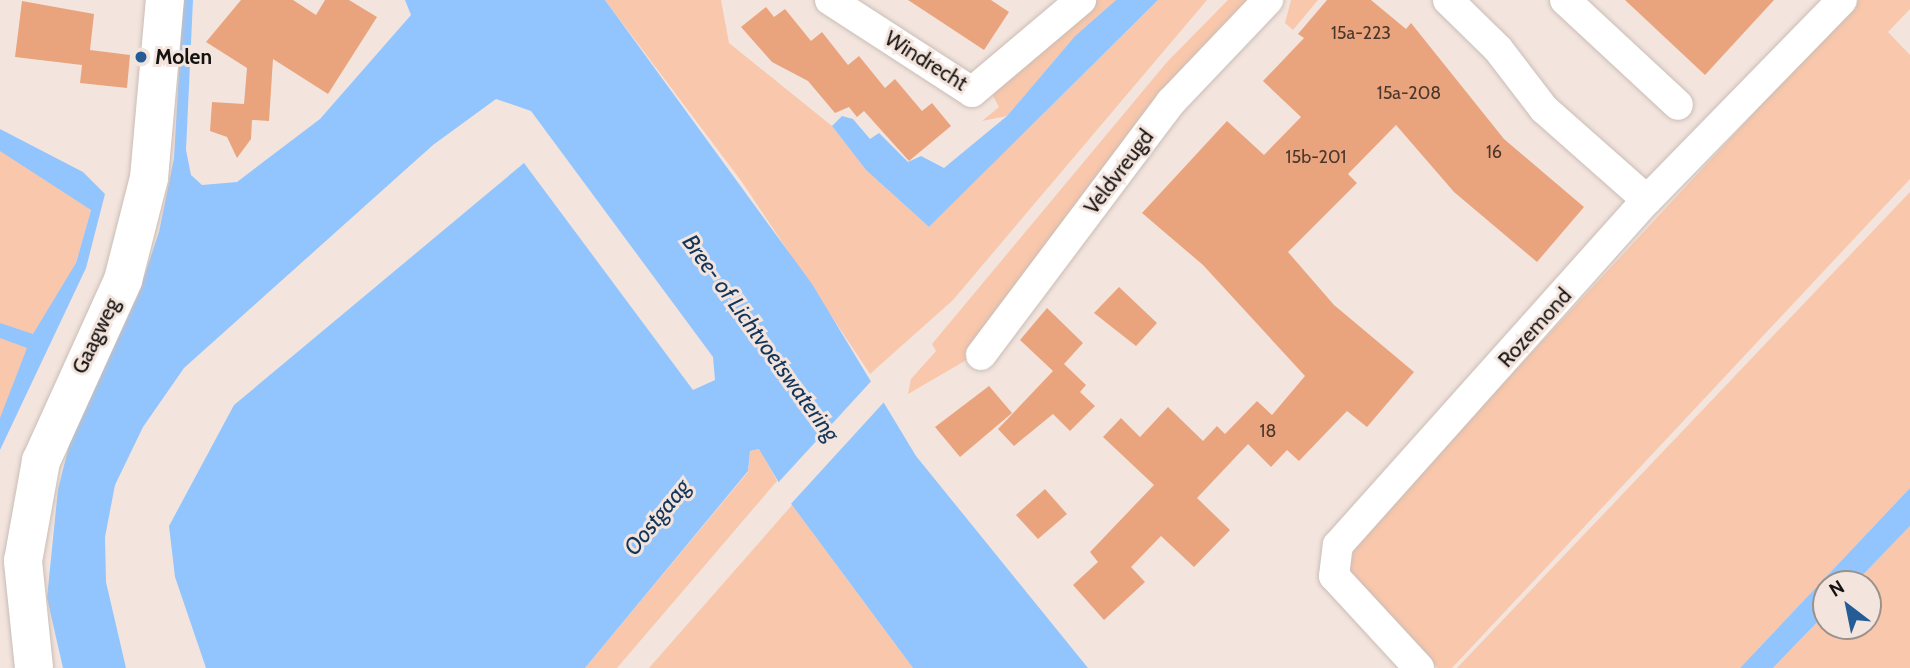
<!DOCTYPE html>
<html>
<head>
<meta charset="utf-8">
<style>
	body { margin:0 }
	#map { position:relative; width:1910px; height:668px; overflow:hidden; background:#f3e5de; font-family:Cabin,sans-serif }
	div>[style] { position:absolute }
	.green>* { inset:0; background:#f9c7ab }
	.water>* { inset:0; background:#92c5fe }
	.pier>* { inset:0; background:#f3e5de }
	.building>* { inset:0; background:#e9a47e }
	.roads { filter:drop-shadow(0 0 2px #cabdb6) drop-shadow(0 0 2px #cabdb6) }
	.minor>* { height:30px; margin:-15px; padding:0 15px; transform-origin:15px; border-radius:15px; background:#fff }
	.secondary>* { height:38px; margin:-19px; padding:0 19px; transform-origin:19px; border-radius:19px; background:#fff }
	.dots>* { width:19px; height:19px; translate:-50% -50%; box-sizing:border-box; border:4px solid #f3e5de; border-radius:50% }
	span { translate:-50% -50%; white-space:nowrap; text-align:center; line-height:1.15; -webkit-text-stroke:6px #f3e5de; paint-order:stroke }
	.number-label { font-size:18px; color:#4b362b }
	.number-label span { -webkit-text-stroke-width:0 }
	.poi-label { font-size:21px; color:#16120f; font-weight:700 }
	.left { translate:0 -50%; text-align:left }
	.street-label { font-size:21px; color:#16120f }
	.water-label { font-size:23px; color:#12365b; font-style:italic }
	.north { position:absolute; left:1812px; top:570px; width:70px; height:70px; box-sizing:border-box; background:#f3e5de; border:2px solid #9b918b; border-radius:50%; rotate:328deg; font-size:19px; font-weight:700; line-height:28px; text-align:center; color:#16120f }
	.north::after { content:''; display:block; margin:auto; width:24px; height:32px; background:#255c95; clip-path:polygon(50% 0,100% 100%,50% 72%,0 100%) }
</style>
</head>
<body>
<div id="map">
	<div class="green">
		<div style="clip-path:polygon(605px 0,721px 0,729px 43px,832px 126px,866px 170px,929px 227px,1158px 0,1207px 0,953px 300px,870px 374px,742px 182px)"></div>
		<div style="clip-path:polygon(1095px 0,1116px 0,1075px 36px,1007px 116px,982px 121px,999px 107px,992px 94px)"></div>
		<div style="clip-path:polygon(1228px 0,1256px 0,975px 355px,908px 394px,911px 379px,936px 351px,932px 344px,1167px 62px)"></div>
		<div style="clip-path:polygon(1291px 0,1318px 0,1293px 30px,1285px 23px)"></div>
		<div style="clip-path:polygon(1859px 0,1910px 0,1910px 9px,1888px 32px,1910px 55px,1910px 179px,1452px 668px,1438px 668px,1356px 588px,1350px 567px,1355px 543px)"></div>
		<div style="clip-path:polygon(0 143px,70px 180px,91px 210px,76px 263px,0 425px)"></div>
		<div style="clip-path:polygon(1910px 192px,1910px 488px,1740px 668px,1457px 668px)"></div>
		<div style="clip-path:polygon(760px 449px,777px 481px,617px 668px,585px 668px,748px 472px,750px 451px)"></div>
		<div style="clip-path:polygon(792px 505px,913px 668px,649px 668px)"></div>
		<div style="clip-path:polygon(1910px 526px,1910px 668px,1773px 668px,1826px 613px,1826px 626px,1868px 626px,1868px 584px,1854px 584px)"></div>
	</div>
	<div class="water">
		<div style="clip-path:polygon(183px 0,193px 0,186px 150px,191px 175px,202px 185px,237px 182px,320px 119px,411px 15px,405px 0,605px 0,812px 284px,916px 456px,1088px 668px,913px 668px,792px 505px,759px 449px,750px 451px,748px 471px,585px 668px,206px 668px,175px 577px,169px 526px,234px 405px,524px 163px,693px 390px,715px 380px,713px 357px,531px 111px,496px 99px,433px 145px,184px 368px,143px 427px,115px 485px,105px 537px,106px 582px,126px 668px,63px 668px,47px 598px,58px 489px,70px 442px,138px 295px,159px 232px,174px 158px)"></div>
		<div style="clip-path:polygon(1116px 0,1158px 0,929px 227px,866px 170px,832px 126px,842px 116px,853px 119px,870px 139px,879px 133px,908px 162px,921px 156px,944px 168px,1007px 116px,1075px 36px)"></div>
		<div style="clip-path:polygon(0 129px,83px 172px,105px 194px,86px 268px,0 450px,0 418px,27px 348px,0 338px,0 323px,33px 334px,76px 263px,91px 210px,0 151px)"></div>
		<div style="clip-path:polygon(1910px 488px,1910px 526px,1854px 584px,1826px 584px,1826px 613px,1773px 668px,1740px 668px)"></div>
	</div>
	<div class="pier">
		<div style="clip-path:polygon(875px 377px,885px 401px,789px 506px,776px 485px)"></div>
	</div>
	<div class="building">
		<div style="clip-path:polygon(241px 0,293px 0,316px 15px,325px 0,349px 0,377px 17px,328px 94px,273px 59px,269px 121px,252px 120px,251px 139px,237px 158px,227px 137px,210px 131px,212px 102px,244px 104px,247px 68px,206px 42px)"></div>
		<div style="clip-path:polygon(908px 0,991px 0,1009px 12px,984px 50px)"></div>
		<div style="clip-path:polygon(1327px 0,1371px 0,1406px 29px,1411px 23px,1504px 139px,1584px 207px,1537px 262px,1454px 192px,1396px 125px,1348px 174px,1357px 183px,1288px 252px,1334px 305px,1414px 372px,1367px 427px,1347px 411px,1299px 461px,1287px 450px,1271px 467px,1248px 444px,1197px 498px,1230px 530px,1194px 567px,1161px 536px,1131px 567px,1145px 582px,1104px 620px,1073px 585px,1098px 562px,1090px 552px,1154px 485px,1103px 437px,1121px 418px,1140px 437px,1168px 407px,1203px 441px,1217px 426px,1225px 434px,1257px 401px,1272px 415px,1305px 376px,1203px 265px,1142px 213px,1227px 121px,1264px 155px,1301px 117px,1263px 81px,1304px 38px,1298px 34px)"></div>
		<div style="clip-path:polygon(1625px 0,1774px 0,1705px 75px)"></div>
		<div style="clip-path:polygon(22px 1px,94px 14px,90px 50px,130px 55px,127px 88px,80px 83px,82px 65px,15px 57px)"></div>
		<div style="clip-path:polygon(766px 7px,774px 17px,785px 9px,811px 41px,822px 32px,848px 65px,859px 56px,885px 88px,895px 79px,922px 111px,932px 103px,951px 126px,909px 161px,864px 111px,857px 117px,849px 107px,835px 113px,808px 81px,772px 62px,741px 27px)"></div>
		<div style="clip-path:polygon(1119px 287px,1157px 323px,1136px 346px,1094px 313px)"></div>
		<div style="clip-path:polygon(1047px 308px,1083px 343px,1064px 364px,1086px 385px,1080px 392px,1095px 406px,1070px 431px,1053px 414px,1014px 446px,998px 429px,1053px 371px,1020px 340px)"></div>
		<div style="clip-path:polygon(989px 386px,1012px 413px,960px 457px,935px 427px)"></div>
		<div style="clip-path:polygon(1045px 489px,1067px 514px,1038px 539px,1016px 515px)"></div>
	</div>
	<div class="roads">
		<div class="minor">
			<div style="left:830px;top:0;width:169px;rotate:32.9deg"></div>
			<div style="left:972px;top:92px;width:143px;rotate:-40.2deg"></div>
			<div style="left:1448px;top:0;width:70px;rotate:44.4deg"></div>
			<div style="left:1498px;top:49px;width:76px;rotate:52.5deg"></div>
			<div style="left:1544px;top:109px;width:137px;rotate:41.5deg"></div>
			<div style="left:1565px;top:0;width:154px;rotate:42.9deg"></div>
			<div style="left:981px;top:355px;width:316px;rotate:-53.1deg"></div>
			<div style="left:1171px;top:102px;width:141px;rotate:-46.4deg"></div>
			<div style="left:1419px;top:668px;width:125px;rotate:-132.7deg"></div>
			<div style="left:1334px;top:576px;width:31px;rotate:-83deg"></div>
			<div style="left:1338px;top:545px;width:463px;rotate:-48.2deg"></div>
			<div style="left:1647px;top:200px;width:279px;rotate:-45.7deg"></div>
		</div>
		<div class="secondary">
			<div style="left:34px;top:668px;width:108px;rotate:-95.9deg"></div>
			<div style="left:23px;top:561px;width:102px;rotate:-79.8deg"></div>
			<div style="left:41px;top:461px;width:199px;rotate:-65.6deg"></div>
			<div style="left:123px;top:280px;width:105px;rotate:-75.7deg"></div>
			<div style="left:149px;top:178px;width:179px;rotate:-84.9deg"></div>
		</div>
	</div>
	<div class="dots">
		<div style="left:141px;top:57px;background:#255c95"></div>
	</div>
	<div class="number-label">
		<span style="left:1361px;top:33px">15a-223</span>
		<span style="left:1409px;top:93px">15a-208</span>
		<span style="left:1494px;top:152px">16</span>
		<span style="left:1316px;top:157px">15b-201</span>
		<span style="left:1268px;top:431px">18</span>
	</div>
	<div class="poi-label">
		<span class="left" style="left:155px;top:57px">Molen</span>
	</div>
	<div class="street-label">
		<span style="left:926px;top:61px;rotate:32deg">Windrecht</span>
		<span style="left:1119px;top:172px;rotate:-53deg">Veldvreugd</span>
		<span style="left:1535px;top:328px;rotate:-48deg">Rozemond</span>
		<span style="left:96px;top:336px;rotate:-64deg">Gaagweg</span>
	</div>
	<div class="water-label">
		<span style="left:761px;top:338px;rotate:54deg">Bree- of Lichtvoetswatering</span>
		<span style="left:657px;top:517px;rotate:-51deg">Oostgaag</span>
	</div>
	<div class="north">N</div>
</div>
</body>
</html>
